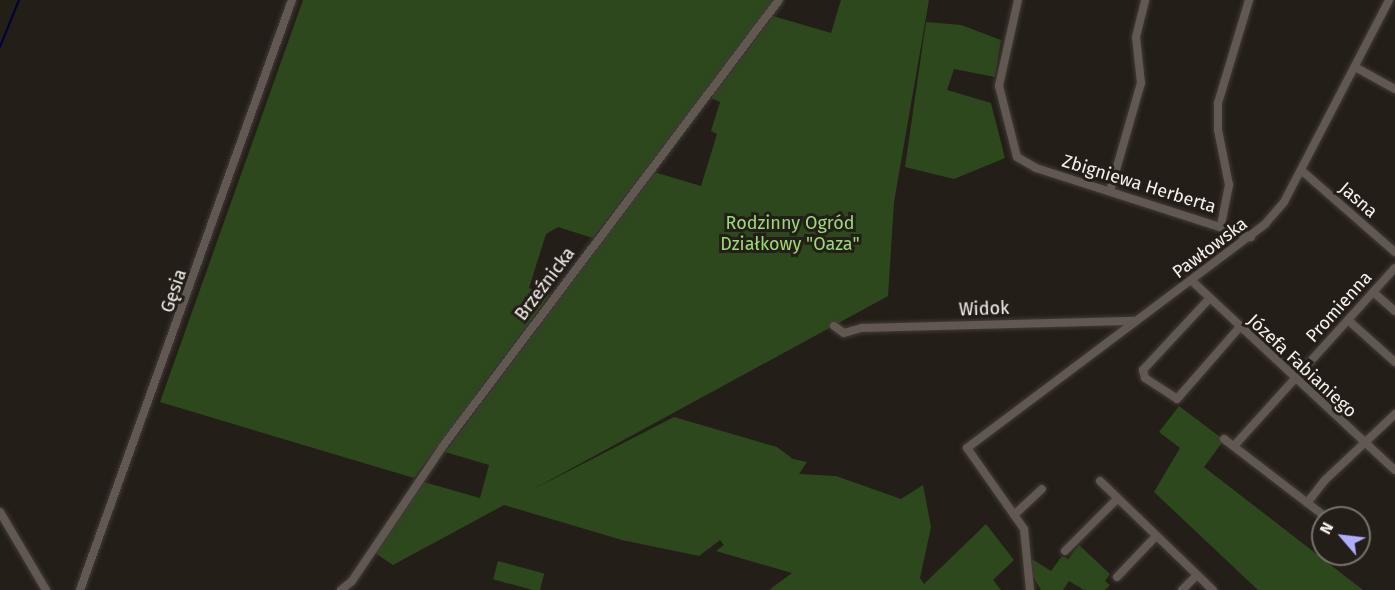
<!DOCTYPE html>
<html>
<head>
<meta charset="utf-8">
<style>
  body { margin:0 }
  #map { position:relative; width:1395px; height:590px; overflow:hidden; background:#241e18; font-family:"Fira Sans",sans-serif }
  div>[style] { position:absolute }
  .green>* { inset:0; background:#2d481d; transform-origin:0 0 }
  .stream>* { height:2px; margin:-1px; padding:0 1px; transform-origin:1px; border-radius:1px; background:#000039 }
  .roads { filter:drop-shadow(0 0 2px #403b37) drop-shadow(0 0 2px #403b37) }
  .minor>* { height:8px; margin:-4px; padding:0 4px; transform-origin:4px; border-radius:4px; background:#605851 }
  span { translate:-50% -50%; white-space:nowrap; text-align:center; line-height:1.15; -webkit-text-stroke:6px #241e18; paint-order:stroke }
  .street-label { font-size:18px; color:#f5f1ec }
  .park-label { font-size:18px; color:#9bda76 }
  .north { position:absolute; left:1311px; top:506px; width:60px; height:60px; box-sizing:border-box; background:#241e18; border:2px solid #78726d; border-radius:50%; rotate:298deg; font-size:16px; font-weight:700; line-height:24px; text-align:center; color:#f5f1ec }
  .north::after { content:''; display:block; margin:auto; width:21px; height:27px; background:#b0aefa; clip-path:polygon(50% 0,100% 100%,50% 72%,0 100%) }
</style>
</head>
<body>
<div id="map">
  <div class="green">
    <div style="clip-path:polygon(303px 0,775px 0,593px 238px,558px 227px,546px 234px,529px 288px,550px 295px,414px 478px,160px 402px)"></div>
    <div style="clip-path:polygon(841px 0,929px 0,894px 202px,888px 296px,530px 491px,674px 417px,777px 447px,793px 459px,807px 462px,799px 474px,836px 476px,901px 499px,923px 485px,931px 527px,920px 578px,924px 584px,986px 524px,1014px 560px,993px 580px,1001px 590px,769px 590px,792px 573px,716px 551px,724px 545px,720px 540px,699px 556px,622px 540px,504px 505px,393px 565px,375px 553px,424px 482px,480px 498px,489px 465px,445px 452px,654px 172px,701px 186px,717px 134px,711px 131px,720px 102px,711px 98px,773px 16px,831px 33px)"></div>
    <div style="clip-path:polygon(926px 22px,961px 25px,1001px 40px,995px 77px,954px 69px,947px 90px,991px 103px,1005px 158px,954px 179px,905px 167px)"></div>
    <div style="clip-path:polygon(1179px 406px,1224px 440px,1204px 467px,1363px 590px,1258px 590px,1154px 492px,1180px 448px,1159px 432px)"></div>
    <div style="clip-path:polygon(1079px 545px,1110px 574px,1105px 581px,1110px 585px,1105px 590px,1084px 590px,1069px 581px,1063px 590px,1041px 590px,1032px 575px,1032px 559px,1051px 571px,1062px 556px,1068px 559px)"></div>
    <div style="left:498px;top:561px;width:48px;height:19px;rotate:15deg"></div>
  </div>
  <div class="stream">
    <div style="left:0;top:47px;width:51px;rotate:-68deg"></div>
  </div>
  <div class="roads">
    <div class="minor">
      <div style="left:1018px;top:0;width:88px;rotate:102.5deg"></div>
      <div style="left:999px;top:86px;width:73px;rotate:75.8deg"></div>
      <div style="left:1017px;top:157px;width:22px;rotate:30deg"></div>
      <div style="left:1036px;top:168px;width:226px;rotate:17.8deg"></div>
      <div style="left:1355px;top:67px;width:46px;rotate:28.8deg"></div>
      <div style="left:1301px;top:170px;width:125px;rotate:41.1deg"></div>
      <div style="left:1110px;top:191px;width:112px;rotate:-74deg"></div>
      <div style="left:1141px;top:83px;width:46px;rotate:-96.2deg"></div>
      <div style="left:1136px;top:37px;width:38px;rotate:-76deg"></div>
      <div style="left:1221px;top:225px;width:41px;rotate:-78.7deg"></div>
      <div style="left:1229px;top:185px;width:56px;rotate:-101.3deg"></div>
      <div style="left:1218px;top:130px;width:27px;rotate:-90deg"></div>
      <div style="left:1218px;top:103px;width:108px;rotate:-73.2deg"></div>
      <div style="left:1192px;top:281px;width:277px;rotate:43deg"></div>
      <div style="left:1373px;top:292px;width:29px;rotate:41deg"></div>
      <div style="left:1209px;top:299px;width:97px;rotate:132.9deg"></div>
      <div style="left:1143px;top:370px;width:8px;rotate:76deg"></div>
      <div style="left:1145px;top:378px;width:38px;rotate:33deg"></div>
      <div style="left:1177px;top:399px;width:94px;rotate:-48.9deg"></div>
      <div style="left:1348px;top:320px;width:63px;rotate:41.8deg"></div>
      <div style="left:834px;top:326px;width:12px;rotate:35deg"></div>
      <div style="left:844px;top:333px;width:19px;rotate:-16deg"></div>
      <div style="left:862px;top:328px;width:274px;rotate:-1.5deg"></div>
      <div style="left:1224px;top:439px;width:130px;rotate:37.5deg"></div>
      <div style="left:1234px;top:446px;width:240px;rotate:-47.9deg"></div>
      <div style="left:1100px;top:481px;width:157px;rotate:44deg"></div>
      <div style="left:1307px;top:503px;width:28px;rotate:-52deg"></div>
      <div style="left:1324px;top:481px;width:98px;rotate:-43.3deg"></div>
      <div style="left:0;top:512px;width:91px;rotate:59.5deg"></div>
      <div style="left:1014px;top:515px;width:38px;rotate:-43deg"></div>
      <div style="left:1065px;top:551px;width:74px;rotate:-45deg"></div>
      <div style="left:1117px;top:577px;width:57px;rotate:-46.4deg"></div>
      <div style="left:80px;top:590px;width:627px;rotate:-70.24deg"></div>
      <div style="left:341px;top:590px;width:14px;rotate:-39deg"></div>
      <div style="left:352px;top:581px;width:163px;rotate:-56deg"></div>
      <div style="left:443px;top:446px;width:558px;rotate:-53.01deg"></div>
      <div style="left:1030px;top:590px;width:61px;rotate:-95.6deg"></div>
      <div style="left:1024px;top:529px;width:99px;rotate:-125.1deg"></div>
      <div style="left:967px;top:448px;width:373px;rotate:-36.9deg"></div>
      <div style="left:1265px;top:224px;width:29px;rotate:-49deg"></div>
      <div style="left:1284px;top:202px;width:228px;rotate:-62.5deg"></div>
      <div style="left:1182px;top:590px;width:21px;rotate:-45deg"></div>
    </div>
  </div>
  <div class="street-label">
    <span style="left:1139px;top:184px;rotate:17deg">Zbigniewa Herberta</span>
    <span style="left:1358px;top:200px;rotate:41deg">Jasna</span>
    <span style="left:1210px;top:248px;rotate:-37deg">Pawłowska</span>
    <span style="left:545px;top:284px;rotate:-53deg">Brzeźnicka</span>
    <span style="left:174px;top:291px;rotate:-71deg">Gęsia</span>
    <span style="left:1339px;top:307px;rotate:-48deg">Promienna</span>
    <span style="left:984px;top:309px;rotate:-2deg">Widok</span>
    <span style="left:1302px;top:366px;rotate:43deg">Józefa Fabianiego</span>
  </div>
  <div class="park-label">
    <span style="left:790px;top:234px">Rodzinny Ogród<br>Działkowy "Oaza"</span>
  </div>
  <div class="north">N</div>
</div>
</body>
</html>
